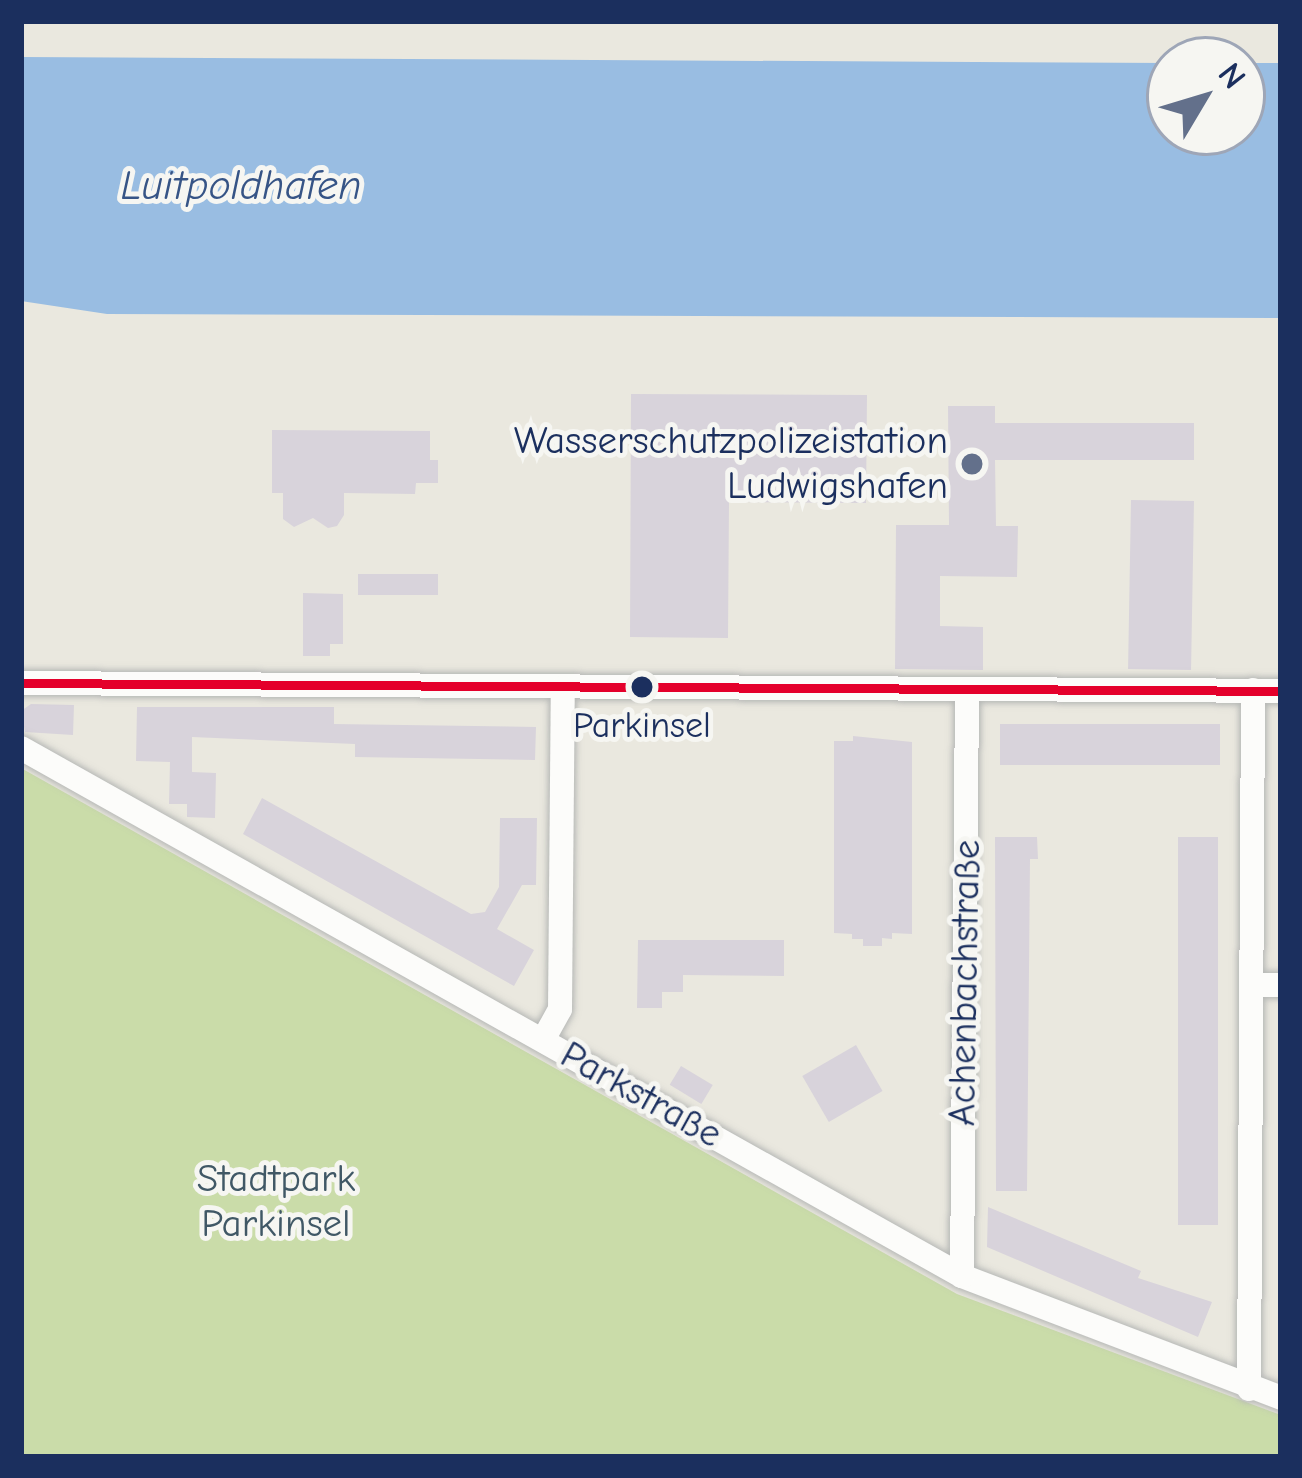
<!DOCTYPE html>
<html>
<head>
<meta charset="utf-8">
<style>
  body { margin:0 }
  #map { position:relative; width:1302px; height:1478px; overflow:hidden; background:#eae8df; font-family:"Comic Neue",sans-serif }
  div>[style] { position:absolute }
  .green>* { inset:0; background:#cadca9 }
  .water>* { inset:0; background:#99bde2 }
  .building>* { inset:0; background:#d8d3db; transform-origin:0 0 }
  .roads { filter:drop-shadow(0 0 3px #b6b8b6) drop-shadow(0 0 3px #b6b8b6) }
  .minor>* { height:24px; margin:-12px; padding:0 12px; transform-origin:12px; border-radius:12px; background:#fcfcfa }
  .bus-1>* { height:9px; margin:-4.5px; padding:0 4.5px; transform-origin:4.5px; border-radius:4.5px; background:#e4002b }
  .dots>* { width:33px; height:33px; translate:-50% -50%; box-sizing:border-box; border:6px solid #f6f6f2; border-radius:50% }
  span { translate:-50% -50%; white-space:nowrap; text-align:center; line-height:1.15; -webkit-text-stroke:10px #f6f6f2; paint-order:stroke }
  .bus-label { font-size:36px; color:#1b2f5e }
  .poi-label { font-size:39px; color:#1b2f5e }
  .right { translate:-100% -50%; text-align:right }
  .street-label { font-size:39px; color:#1b2f5e }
  .park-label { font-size:39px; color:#405866 }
  .water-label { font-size:42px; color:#365486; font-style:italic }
  .frame { position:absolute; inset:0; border:24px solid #1b2f5e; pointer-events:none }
  .north { position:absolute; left:1146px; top:36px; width:120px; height:120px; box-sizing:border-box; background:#f6f6f2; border:3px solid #9ea6b7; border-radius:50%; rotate:52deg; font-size:33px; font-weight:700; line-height:48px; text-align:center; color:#1b2f5e }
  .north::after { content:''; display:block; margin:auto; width:42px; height:54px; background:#63708b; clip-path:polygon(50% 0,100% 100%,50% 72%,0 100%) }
</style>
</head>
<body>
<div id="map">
  <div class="green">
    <div style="clip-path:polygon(21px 768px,957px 1294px,1281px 1415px,1281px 1457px,21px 1457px)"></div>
  </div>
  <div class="water">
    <div style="clip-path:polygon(21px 57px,1170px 63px,1170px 132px,1242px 132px,1242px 63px,1281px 63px,1281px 318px,107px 314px,21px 301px)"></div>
  </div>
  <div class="building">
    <div style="clip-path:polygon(631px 394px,867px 395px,866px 503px,729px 502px,728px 638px,630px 637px)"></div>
    <div style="clip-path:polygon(948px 406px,995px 406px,995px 423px,1194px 423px,1194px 460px,995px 460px,996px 526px,1018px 526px,1017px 577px,940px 576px,940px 626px,983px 627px,983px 670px,895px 669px,896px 525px,949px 525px)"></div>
    <div style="clip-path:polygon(272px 430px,430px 431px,430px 460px,438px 460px,438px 483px,416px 483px,415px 494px,344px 493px,344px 515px,337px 526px,328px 528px,313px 518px,294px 527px,283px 519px,283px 493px,272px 493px)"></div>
    <div style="left:1131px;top:500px;width:63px;height:169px;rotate:1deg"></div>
    <div style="left:358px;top:574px;width:80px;height:21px"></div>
    <div style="clip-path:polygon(303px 593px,343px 594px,343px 644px,330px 644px,330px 656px,303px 656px)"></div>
    <div style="clip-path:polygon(31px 704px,74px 705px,73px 735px,25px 732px,21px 711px)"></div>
    <div style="clip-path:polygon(137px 707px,334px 707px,334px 724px,536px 727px,535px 760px,355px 757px,355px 744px,192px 737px,192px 772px,216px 773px,215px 818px,187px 817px,187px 804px,169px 804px,170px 762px,136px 761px)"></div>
    <div style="left:1000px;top:724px;width:220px;height:41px"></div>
    <div style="clip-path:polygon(853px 736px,912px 742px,912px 934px,892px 933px,892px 939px,882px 938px,882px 946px,863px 946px,863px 939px,852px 939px,852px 934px,834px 933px,834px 741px,853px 741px)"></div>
    <div style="clip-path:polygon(262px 798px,471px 914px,485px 912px,499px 887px,500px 818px,537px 818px,536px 885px,522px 885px,497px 929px,534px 950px,514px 986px,243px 834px)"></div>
    <div style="clip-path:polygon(995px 837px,1037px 837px,1038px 859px,1030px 859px,1027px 1191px,996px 1191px)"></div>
    <div style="left:1178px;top:837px;width:40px;height:388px"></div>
    <div style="clip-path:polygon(638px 940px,784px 940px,784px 976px,683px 975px,683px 992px,662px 992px,662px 1008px,637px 1008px)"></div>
    <div style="left:856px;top:1045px;width:53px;height:62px;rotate:60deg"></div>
    <div style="left:681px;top:1066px;width:37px;height:22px;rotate:31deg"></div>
    <div style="clip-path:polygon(988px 1207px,1141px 1271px,1138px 1278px,1212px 1302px,1198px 1337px,987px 1247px)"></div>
  </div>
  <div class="roads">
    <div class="minor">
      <div style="left:21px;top:683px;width:1260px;rotate:0.36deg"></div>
      <div style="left:21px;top:748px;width:1079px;rotate:29.3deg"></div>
      <div style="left:962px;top:1276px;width:342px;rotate:20.9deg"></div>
      <div style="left:1251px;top:985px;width:30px"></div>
      <div style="left:543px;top:1040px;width:35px;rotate:-61deg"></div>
      <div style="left:560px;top:1009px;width:321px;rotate:-89.5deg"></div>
      <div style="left:962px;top:1276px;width:586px;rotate:-89.51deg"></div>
      <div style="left:1249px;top:1389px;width:699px;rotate:-89.67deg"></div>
    </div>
  </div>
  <div class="bus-1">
    <div style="left:21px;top:683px;width:1260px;rotate:0.36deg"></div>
  </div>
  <div class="dots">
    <div style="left:972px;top:464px;background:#63708b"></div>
    <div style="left:642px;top:687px;background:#1b2f5e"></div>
  </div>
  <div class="bus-label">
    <span style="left:642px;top:726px">Parkinsel</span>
  </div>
  <div class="poi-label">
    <span class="right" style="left:948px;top:464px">Wasserschutzpolizeistation<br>Ludwigshafen</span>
  </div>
  <div class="street-label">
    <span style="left:965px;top:983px;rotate:-89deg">Achenbachstraße</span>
    <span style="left:641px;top:1095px;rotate:29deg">Parkstraße</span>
  </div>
  <div class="park-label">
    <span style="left:276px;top:1202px">Stadtpark<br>Parkinsel</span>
  </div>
  <div class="water-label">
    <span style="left:241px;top:186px">Luitpoldhafen</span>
  </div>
  <div class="frame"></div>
  <div class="north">N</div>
</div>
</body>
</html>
